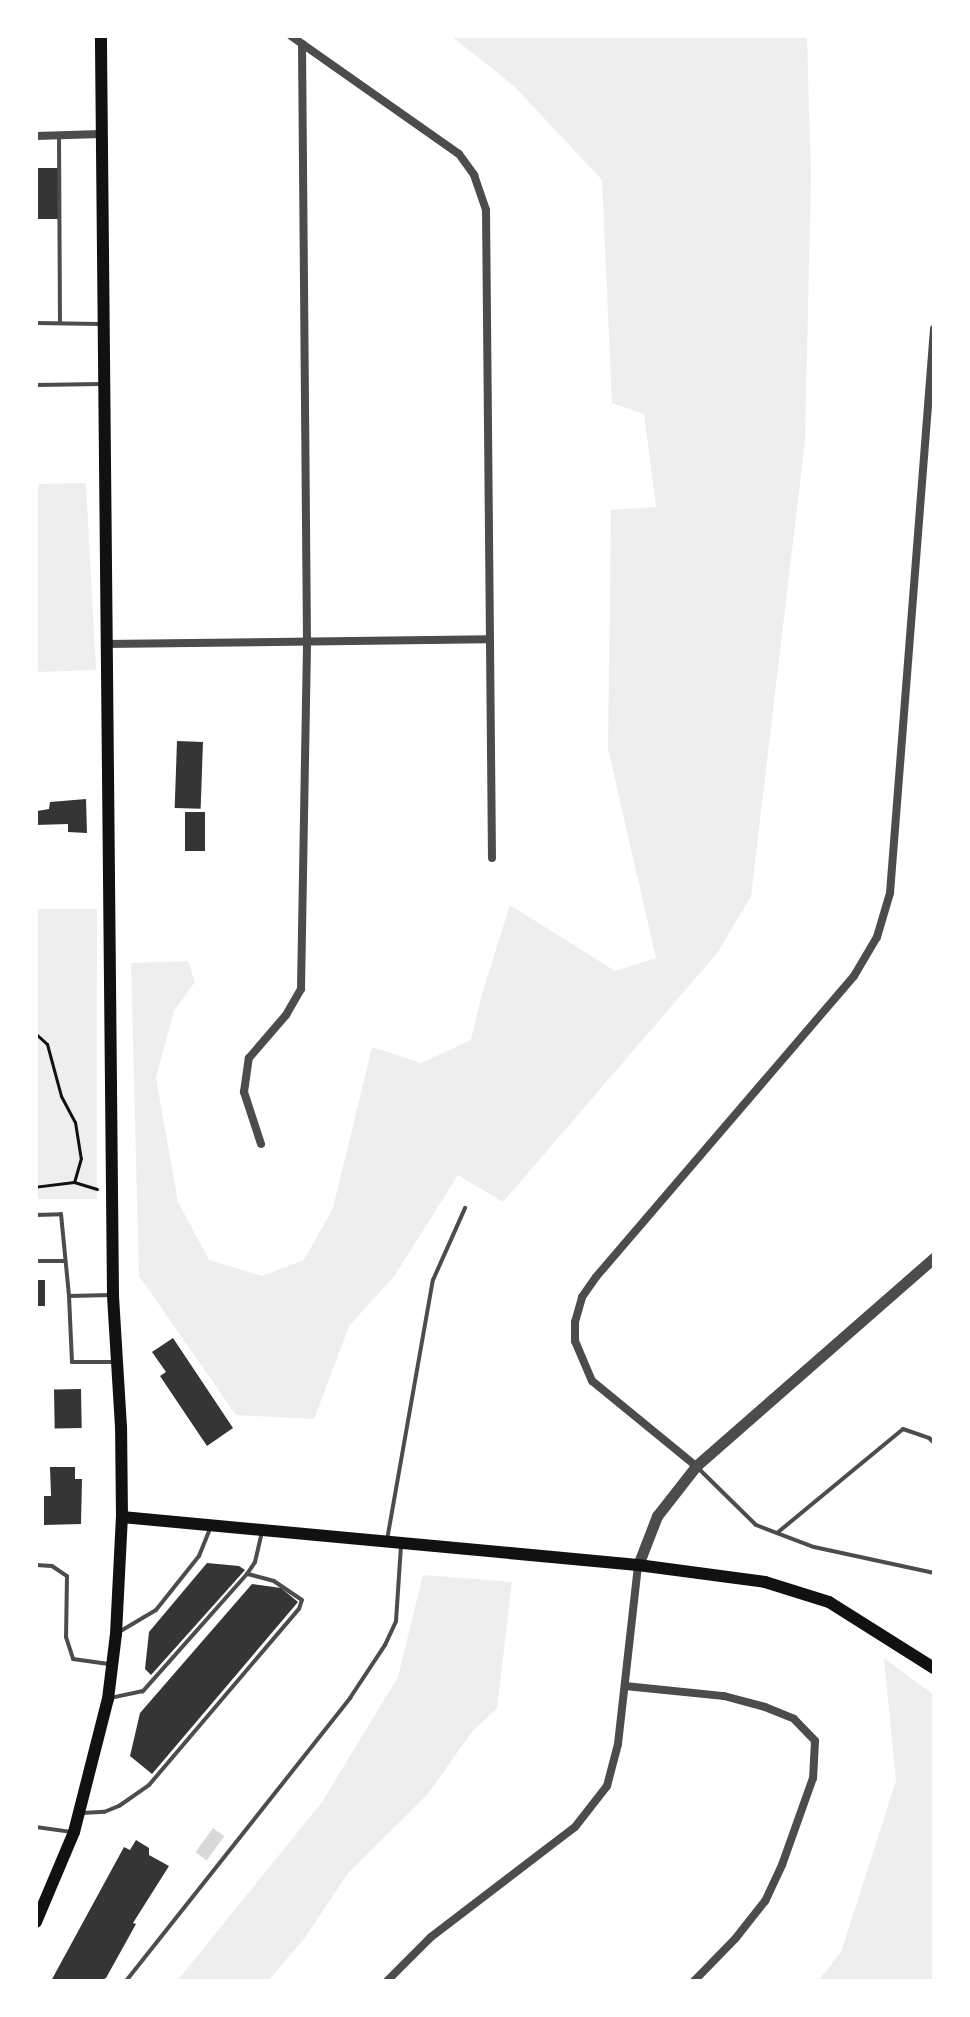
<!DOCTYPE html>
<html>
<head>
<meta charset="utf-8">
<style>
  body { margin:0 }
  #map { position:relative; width:970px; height:2017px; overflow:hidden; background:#fff; font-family:"Space Grotesk",sans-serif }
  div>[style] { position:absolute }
  .green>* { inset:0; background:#eee; transform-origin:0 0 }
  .water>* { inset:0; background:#d9d9d9; transform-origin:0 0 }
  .building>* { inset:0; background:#353535; transform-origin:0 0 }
  .path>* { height:3px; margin:-1.5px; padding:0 1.5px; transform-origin:1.5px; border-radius:1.5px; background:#111 }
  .service>* { height:4px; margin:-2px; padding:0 2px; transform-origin:2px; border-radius:2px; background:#4c4c4c }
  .minor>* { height:8px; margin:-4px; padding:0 4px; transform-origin:4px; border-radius:4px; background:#4c4c4c }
  .tertiary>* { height:11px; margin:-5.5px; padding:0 5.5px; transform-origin:5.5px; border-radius:5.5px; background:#4c4c4c }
  .secondary>* { height:12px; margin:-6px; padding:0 6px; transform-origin:6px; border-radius:6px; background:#111 }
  span { translate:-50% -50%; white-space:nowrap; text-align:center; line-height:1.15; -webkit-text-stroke:7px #fff; paint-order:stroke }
  .frame { position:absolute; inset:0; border:38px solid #fff; pointer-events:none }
</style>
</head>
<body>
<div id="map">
  <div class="green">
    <div style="clip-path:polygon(451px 36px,807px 36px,811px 177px,805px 441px,751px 896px,718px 952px,503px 1202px,458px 1175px,395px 1275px,349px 1326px,314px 1419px,236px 1415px,139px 1276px,131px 963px,188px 961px,195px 982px,174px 1011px,156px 1078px,178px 1202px,209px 1260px,262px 1276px,304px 1260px,333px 1208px,372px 1047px,421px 1063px,471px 1040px,481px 997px,510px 905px,615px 971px,656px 958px,608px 749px,611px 510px,656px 507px,644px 414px,612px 403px,602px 180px,514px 86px)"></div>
    <div style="clip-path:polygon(86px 483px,96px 670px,36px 672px,36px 484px)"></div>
    <div style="left:36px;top:909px;width:61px;height:290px"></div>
    <div style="clip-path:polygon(423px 1575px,512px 1582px,497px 1708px,472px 1732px,427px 1795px,348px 1873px,304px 1939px,268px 1981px,177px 1981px,322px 1802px,398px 1677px)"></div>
    <div style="clip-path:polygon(884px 1658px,934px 1695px,934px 1981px,818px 1981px,841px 1952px,896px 1781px)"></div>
  </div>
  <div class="water">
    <div style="left:213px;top:1828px;width:14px;height:30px;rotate:36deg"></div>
  </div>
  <div class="building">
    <div style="left:36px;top:168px;width:22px;height:51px"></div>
    <div style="left:177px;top:741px;width:26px;height:67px;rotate:2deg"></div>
    <div style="clip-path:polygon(86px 799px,87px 833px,68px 832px,68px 824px,36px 825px,37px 811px,49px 809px,50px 802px)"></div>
    <div style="left:205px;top:812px;width:39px;height:20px;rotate:90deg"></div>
    <div style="left:36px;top:1280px;width:9px;height:26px"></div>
    <div style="clip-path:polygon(173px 1338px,233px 1428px,207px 1446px,160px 1376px,166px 1372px,152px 1352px)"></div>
    <div style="left:81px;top:1389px;width:39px;height:27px;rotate:89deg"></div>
    <div style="clip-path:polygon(50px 1467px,75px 1467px,75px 1479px,82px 1479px,81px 1524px,44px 1525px,44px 1496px,51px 1496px)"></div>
    <div style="clip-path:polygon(207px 1563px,239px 1566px,245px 1570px,151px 1675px,145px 1669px,149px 1632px)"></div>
    <div style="clip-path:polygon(252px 1584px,281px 1588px,298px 1602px,152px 1774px,130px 1756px,140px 1713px)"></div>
    <div style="clip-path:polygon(136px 1840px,149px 1848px,149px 1855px,169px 1866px,133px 1923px,136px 1924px,106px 1978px,100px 1981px,51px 1981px,124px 1847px,130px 1850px)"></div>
  </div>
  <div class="path">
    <div style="left:36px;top:1034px;width:15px;rotate:42deg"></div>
    <div style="left:47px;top:1044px;width:54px;rotate:74.9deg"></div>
    <div style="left:61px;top:1096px;width:30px;rotate:62deg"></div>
    <div style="left:75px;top:1122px;width:36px;rotate:81deg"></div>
    <div style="left:81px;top:1158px;width:25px;rotate:106deg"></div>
    <div style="left:74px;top:1182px;width:38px;rotate:173deg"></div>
    <div style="left:74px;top:1182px;width:24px;rotate:17deg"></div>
  </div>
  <div class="service">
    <div style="left:59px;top:136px;width:187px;rotate:89.7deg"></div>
    <div style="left:36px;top:323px;width:64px;rotate:0.9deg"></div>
    <div style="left:36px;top:385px;width:65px;rotate:-0.9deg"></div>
    <div style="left:36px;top:1215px;width:25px;rotate:-2deg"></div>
    <div style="left:61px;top:1214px;width:82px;rotate:84.4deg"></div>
    <div style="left:36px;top:1261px;width:28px"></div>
    <div style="left:111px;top:1295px;width:42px;rotate:178.6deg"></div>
    <div style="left:69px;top:1296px;width:66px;rotate:87.4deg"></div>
    <div style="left:72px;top:1362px;width:43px"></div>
    <div style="left:698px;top:1468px;width:81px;rotate:44.5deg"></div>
    <div style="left:756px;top:1525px;width:62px;rotate:20.8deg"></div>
    <div style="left:814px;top:1547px;width:123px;rotate:12.2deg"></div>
    <div style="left:777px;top:1533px;width:163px;rotate:-39.5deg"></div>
    <div style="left:903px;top:1429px;width:28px;rotate:19deg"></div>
    <div style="left:929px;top:1438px;width:7px;rotate:45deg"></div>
    <div style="left:387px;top:1540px;width:264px;rotate:-80deg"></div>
    <div style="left:433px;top:1280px;width:79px;rotate:-66deg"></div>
    <div style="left:36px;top:1565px;width:16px;rotate:4deg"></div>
    <div style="left:52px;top:1566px;width:18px;rotate:34deg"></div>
    <div style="left:67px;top:1576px;width:61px;rotate:90.9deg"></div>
    <div style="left:66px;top:1637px;width:23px;rotate:72deg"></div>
    <div style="left:73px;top:1659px;width:36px;rotate:8deg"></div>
    <div style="left:247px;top:1574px;width:14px;rotate:-56deg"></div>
    <div style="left:255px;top:1562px;width:31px;rotate:-77deg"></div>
    <div style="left:119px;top:1632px;width:43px;rotate:-30.7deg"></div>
    <div style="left:156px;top:1610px;width:69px;rotate:-51.5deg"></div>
    <div style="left:199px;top:1556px;width:31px;rotate:-68deg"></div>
    <div style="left:82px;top:1813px;width:22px;rotate:-3deg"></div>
    <div style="left:104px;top:1812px;width:16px;rotate:-22deg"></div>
    <div style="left:119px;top:1806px;width:37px;rotate:-35deg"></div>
    <div style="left:149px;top:1785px;width:231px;rotate:-49.6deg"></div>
    <div style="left:299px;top:1609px;width:9px;rotate:-72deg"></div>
    <div style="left:302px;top:1600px;width:34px;rotate:-146deg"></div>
    <div style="left:274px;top:1581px;width:28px;rotate:-165deg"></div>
    <div style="left:247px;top:1574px;width:157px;rotate:131.6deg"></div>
    <div style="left:143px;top:1691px;width:33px;rotate:168deg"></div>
    <div style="left:36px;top:1827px;width:35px;rotate:8deg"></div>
    <div style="left:126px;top:1981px;width:361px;rotate:-51.6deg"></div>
    <div style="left:350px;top:1698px;width:64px;rotate:-56.6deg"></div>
    <div style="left:385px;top:1645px;width:26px;rotate:-65deg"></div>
    <div style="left:396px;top:1621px;width:75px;rotate:-86.2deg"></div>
  </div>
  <div class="minor">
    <div style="left:291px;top:36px;width:205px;rotate:35.1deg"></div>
    <div style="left:459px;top:154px;width:26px;rotate:54deg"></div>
    <div style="left:474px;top:175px;width:37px;rotate:71deg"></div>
    <div style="left:486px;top:210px;width:648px;rotate:89.47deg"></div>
    <div style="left:36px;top:136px;width:65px;rotate:-1.8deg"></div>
    <div style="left:105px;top:644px;width:383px;rotate:-0.7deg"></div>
    <div style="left:261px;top:1144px;width:55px;rotate:-108.1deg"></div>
    <div style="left:244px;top:1092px;width:34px;rotate:-82deg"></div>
    <div style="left:249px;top:1058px;width:57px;rotate:-49.3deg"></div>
    <div style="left:286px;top:1015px;width:30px;rotate:-60deg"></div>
    <div style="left:301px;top:989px;width:347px;rotate:-89deg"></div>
    <div style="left:307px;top:642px;width:598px;rotate:-90.48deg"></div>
    <div style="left:696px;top:1466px;width:134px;rotate:-140.7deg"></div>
    <div style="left:592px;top:1381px;width:43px;rotate:-113deg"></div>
    <div style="left:575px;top:1341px;width:19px;rotate:-90deg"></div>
    <div style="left:575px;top:1322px;width:26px;rotate:-74deg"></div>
    <div style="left:582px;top:1297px;width:24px;rotate:-55deg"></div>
    <div style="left:596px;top:1277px;width:396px;rotate:-49.4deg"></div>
    <div style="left:854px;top:976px;width:45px;rotate:-59.5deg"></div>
    <div style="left:877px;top:937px;width:46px;rotate:-73.5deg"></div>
    <div style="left:890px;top:893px;width:566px;rotate:-85.54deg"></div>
    <div style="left:625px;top:1686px;width:100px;rotate:5.8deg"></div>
    <div style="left:724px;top:1696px;width:42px;rotate:15deg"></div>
    <div style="left:765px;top:1707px;width:31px;rotate:22deg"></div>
    <div style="left:794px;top:1719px;width:30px;rotate:46deg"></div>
    <div style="left:815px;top:1741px;width:37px;rotate:93deg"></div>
    <div style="left:813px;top:1778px;width:92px;rotate:109.6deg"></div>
    <div style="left:782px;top:1865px;width:40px;rotate:115deg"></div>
    <div style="left:765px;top:1901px;width:48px;rotate:128.3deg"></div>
    <div style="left:735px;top:1939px;width:59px;rotate:134.3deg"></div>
    <div style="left:387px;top:1981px;width:62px;rotate:-45deg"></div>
    <div style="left:431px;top:1937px;width:181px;rotate:-37.4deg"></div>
    <div style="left:575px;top:1827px;width:52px;rotate:-52deg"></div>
    <div style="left:607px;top:1786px;width:43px;rotate:-75.3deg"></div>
    <div style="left:618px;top:1744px;width:180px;rotate:-83.6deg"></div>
  </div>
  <div class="tertiary">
    <div style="left:638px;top:1565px;width:53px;rotate:-68.8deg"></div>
    <div style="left:657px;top:1516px;width:63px;rotate:-52deg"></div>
    <div style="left:696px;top:1466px;width:316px;rotate:-41.2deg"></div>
  </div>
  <div class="secondary">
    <div style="left:122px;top:1517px;width:518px;rotate:5.31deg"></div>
    <div style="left:638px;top:1565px;width:128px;rotate:7.6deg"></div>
    <div style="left:765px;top:1582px;width:67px;rotate:17.4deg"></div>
    <div style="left:829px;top:1602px;width:124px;rotate:32.2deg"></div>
    <div style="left:36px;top:1922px;width:98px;rotate:-67.1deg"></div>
    <div style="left:74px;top:1832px;width:137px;rotate:-75.7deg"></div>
    <div style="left:108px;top:1699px;width:65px;rotate:-83deg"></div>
    <div style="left:116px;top:1634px;width:117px;rotate:-87.1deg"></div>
    <div style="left:122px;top:1517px;width:90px;rotate:-90.6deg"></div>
    <div style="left:121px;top:1427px;width:132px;rotate:-93.5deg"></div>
    <div style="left:113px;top:1295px;width:1259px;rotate:-90.55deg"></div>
  </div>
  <div class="frame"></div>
</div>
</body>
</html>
